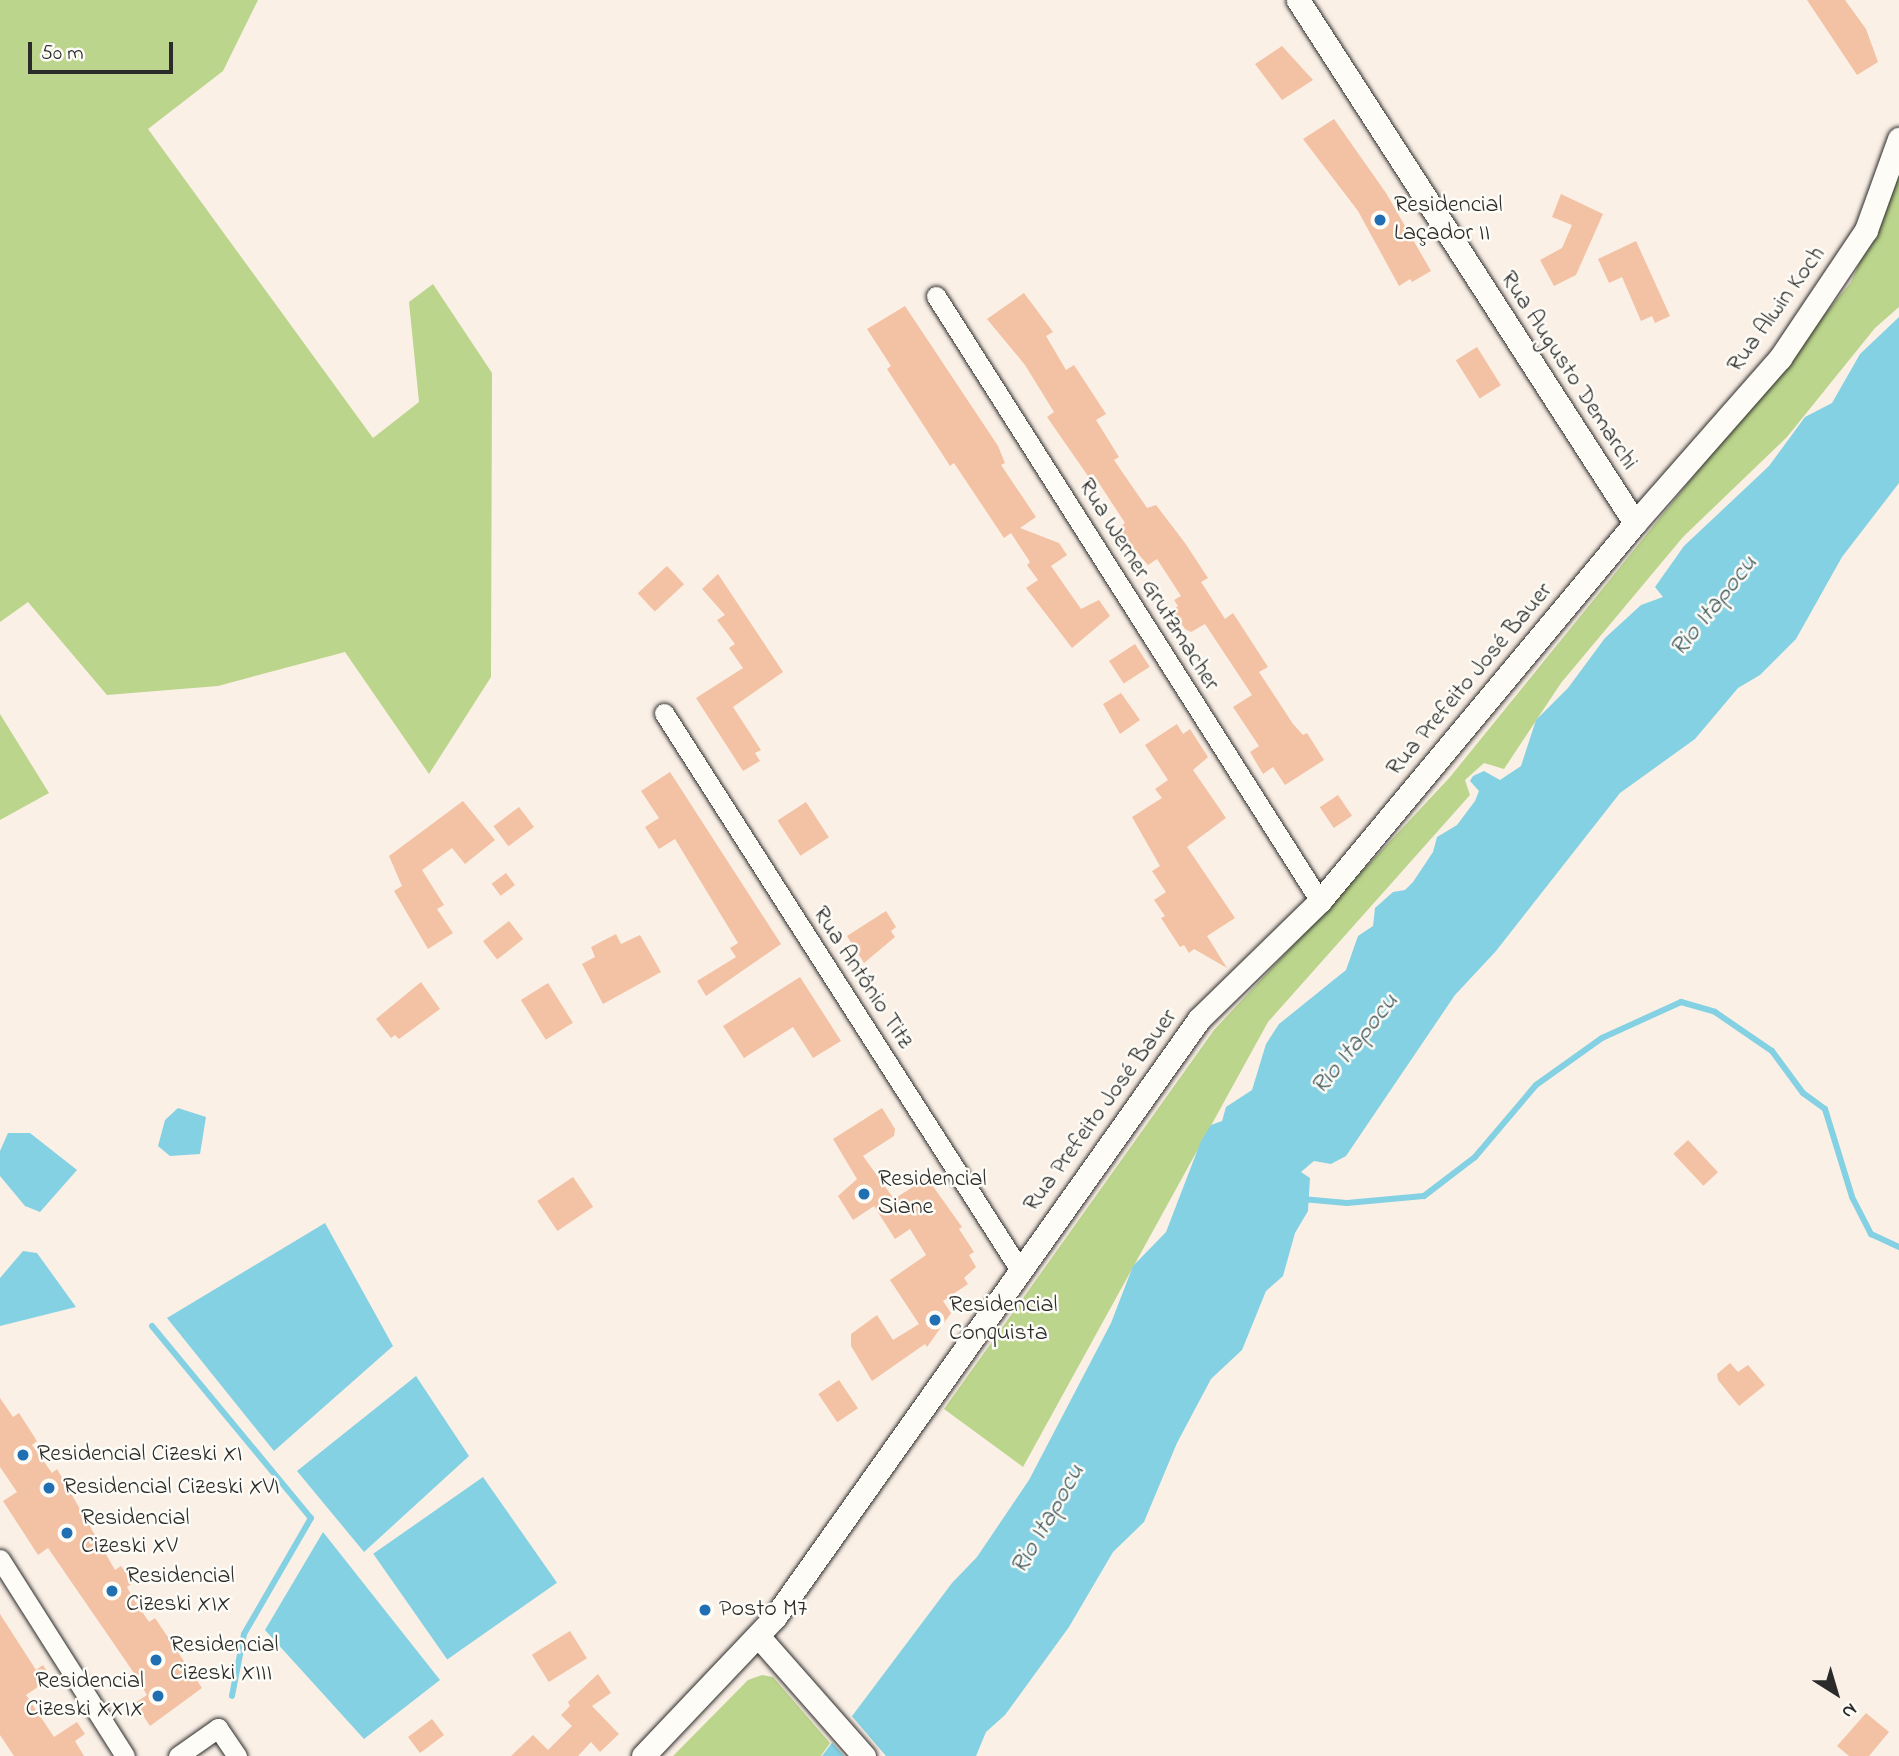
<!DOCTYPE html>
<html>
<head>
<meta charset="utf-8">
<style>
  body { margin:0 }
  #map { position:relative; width:1899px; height:1756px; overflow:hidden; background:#fbf0e6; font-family:"Indie Flower",sans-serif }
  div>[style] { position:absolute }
  .green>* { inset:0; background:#bcd58c }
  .water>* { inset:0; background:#84d1e3; transform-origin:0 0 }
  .pier>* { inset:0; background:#fbf0e6 }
  .stream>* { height:6px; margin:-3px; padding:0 3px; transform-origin:3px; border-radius:3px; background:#84d1e3 }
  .building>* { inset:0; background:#f3c1a3; transform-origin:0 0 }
  .roads { filter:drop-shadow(0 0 2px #2b2b2b) drop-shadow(0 0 2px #2b2b2b) }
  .minor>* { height:19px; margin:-9.5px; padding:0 9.5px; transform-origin:9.5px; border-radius:9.5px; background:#fdfcf7 }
  .tertiary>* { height:23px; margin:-11.5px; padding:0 11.5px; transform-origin:11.5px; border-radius:11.5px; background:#fdfcf7 }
  .dots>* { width:19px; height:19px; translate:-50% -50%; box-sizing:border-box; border:4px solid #fdfcf7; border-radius:50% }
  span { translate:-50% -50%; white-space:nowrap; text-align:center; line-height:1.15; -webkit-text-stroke:5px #fdfcf7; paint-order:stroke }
  .poi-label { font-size:24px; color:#2b2b2b }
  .left { translate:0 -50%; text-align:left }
  .right { translate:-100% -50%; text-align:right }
  .street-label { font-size:24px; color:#2b2b2b }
  .water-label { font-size:26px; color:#465d62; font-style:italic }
  .north { position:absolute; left:1801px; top:1658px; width:70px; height:70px; -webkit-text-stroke:5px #fdfcf7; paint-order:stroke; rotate:143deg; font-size:19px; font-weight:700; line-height:28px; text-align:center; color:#2b2b2b }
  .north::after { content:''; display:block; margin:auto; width:24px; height:32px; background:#2b2b2b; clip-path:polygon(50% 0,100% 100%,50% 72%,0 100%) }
  .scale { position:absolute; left:28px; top:42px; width:145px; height:32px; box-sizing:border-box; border:4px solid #2b2b2b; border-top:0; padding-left:9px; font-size:21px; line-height:24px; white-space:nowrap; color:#2b2b2b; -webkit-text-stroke:5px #fdfcf7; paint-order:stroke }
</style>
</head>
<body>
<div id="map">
  <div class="green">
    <div style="clip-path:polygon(0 0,258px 0,223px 71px,148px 129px,373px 438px,419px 402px,409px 302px,433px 284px,492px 373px,491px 677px,429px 774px,345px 652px,218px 686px,107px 695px,28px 602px,0 622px)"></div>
    <div style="clip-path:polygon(1899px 174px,1899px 307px,1875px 328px,1787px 437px,1683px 537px,1561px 683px,1504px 769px,1484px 763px,1465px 780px,1470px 795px,1268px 1022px,1023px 1467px,944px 1409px,1214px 1030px,1450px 777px,1851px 282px)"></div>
    <div style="clip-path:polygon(0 714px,49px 793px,0 820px)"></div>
    <div style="clip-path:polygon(762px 1675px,773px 1677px,830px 1743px,821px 1756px,673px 1756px,748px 1680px)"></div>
  </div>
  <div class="water">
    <div style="clip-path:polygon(1899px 317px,1899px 483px,1842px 557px,1796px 639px,1760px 675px,1738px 688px,1695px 739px,1620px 793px,1496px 951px,1455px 995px,1346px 1156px,1331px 1164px,1314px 1161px,1301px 1172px,1310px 1178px,1308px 1211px,1295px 1233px,1283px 1276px,1266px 1291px,1242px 1350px,1211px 1379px,1177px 1443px,1144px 1522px,1113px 1552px,1069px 1627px,1005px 1715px,986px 1732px,976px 1756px,822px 1756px,952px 1583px,977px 1557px,1029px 1480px,1111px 1323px,1133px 1266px,1166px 1232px,1201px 1141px,1211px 1125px,1222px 1121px,1226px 1107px,1252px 1090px,1266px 1044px,1279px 1024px,1346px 970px,1358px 936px,1373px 926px,1375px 908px,1393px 892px,1405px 890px,1413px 882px,1433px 852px,1437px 837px,1457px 825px,1475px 801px,1479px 791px,1470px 781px,1473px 776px,1484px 771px,1500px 780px,1521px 766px,1536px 720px,1568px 688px,1605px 638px,1641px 605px,1663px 597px,1655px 587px,1684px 546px,1769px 466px,1805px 417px,1832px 403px,1860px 354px)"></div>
    <div style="clip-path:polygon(178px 1108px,206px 1117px,200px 1154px,170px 1156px,158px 1146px,165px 1120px)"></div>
    <div style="clip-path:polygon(8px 1133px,30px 1133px,77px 1170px,40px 1212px,25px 1206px,0 1176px,0 1151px)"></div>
    <div style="clip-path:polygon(325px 1223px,393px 1346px,274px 1451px,167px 1318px)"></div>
    <div style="clip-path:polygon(23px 1251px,37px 1253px,76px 1307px,0 1326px,0 1278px)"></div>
    <div style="clip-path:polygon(416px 1376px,469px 1456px,364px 1552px,297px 1471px)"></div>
    <div style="left:483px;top:1477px;width:129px;height:134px;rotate:55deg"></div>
    <div style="clip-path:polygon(323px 1532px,440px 1680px,364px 1739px,265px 1630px)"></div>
  </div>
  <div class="pier">
    <div style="clip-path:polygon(850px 1714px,886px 1756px,844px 1756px,829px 1739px)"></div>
  </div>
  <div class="stream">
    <div style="left:1302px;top:1199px;width:45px;rotate:5.1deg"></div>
    <div style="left:1347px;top:1203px;width:77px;rotate:-5.2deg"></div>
    <div style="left:1424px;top:1196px;width:64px;rotate:-37.4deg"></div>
    <div style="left:1475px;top:1157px;width:94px;rotate:-49.7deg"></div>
    <div style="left:1536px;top:1085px;width:81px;rotate:-35.5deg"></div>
    <div style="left:1602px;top:1038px;width:87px;rotate:-24.5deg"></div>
    <div style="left:1681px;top:1002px;width:35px;rotate:16deg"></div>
    <div style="left:1715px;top:1012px;width:69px;rotate:34.4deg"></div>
    <div style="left:1772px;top:1051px;width:52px;rotate:53.6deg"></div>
    <div style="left:1803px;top:1093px;width:27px;rotate:36deg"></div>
    <div style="left:1825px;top:1109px;width:92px;rotate:72.9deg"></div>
    <div style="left:1852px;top:1197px;width:42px;rotate:62.8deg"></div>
    <div style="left:1871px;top:1234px;width:31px;rotate:25deg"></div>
    <div style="left:152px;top:1326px;width:249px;rotate:50.4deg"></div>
    <div style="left:311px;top:1518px;width:134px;rotate:120deg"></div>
    <div style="left:244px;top:1634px;width:63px;rotate:101deg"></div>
  </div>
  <div class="building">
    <div style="clip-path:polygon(1807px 0,1845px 0,1866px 29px,1878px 62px,1857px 75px)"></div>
    <div style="clip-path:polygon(1282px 46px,1313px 80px,1282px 100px,1255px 64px)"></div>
    <div style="clip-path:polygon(1334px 119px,1386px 193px,1431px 271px,1412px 282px,1410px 279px,1399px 286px,1358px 211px,1303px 139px)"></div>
    <div style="clip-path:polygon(1561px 194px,1603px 214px,1576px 275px,1554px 286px,1540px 260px,1562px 248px,1572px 225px,1552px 217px)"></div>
    <div style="clip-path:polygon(1636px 241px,1670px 316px,1655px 323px,1652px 316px,1641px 321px,1622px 277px,1609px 283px,1598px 259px)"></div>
    <div style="clip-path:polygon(1024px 293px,1053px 332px,1046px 336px,1066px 370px,1074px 365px,1106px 414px,1096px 420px,1119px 457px,1114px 460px,1147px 508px,1156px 505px,1185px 543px,1208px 578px,1201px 582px,1225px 619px,1233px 613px,1268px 667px,1259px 672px,1293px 724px,1303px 735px,1307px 733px,1324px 760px,1285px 785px,1273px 767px,1263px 774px,1250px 752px,1259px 746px,1233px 707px,1252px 695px,1205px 624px,1191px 632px,1185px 629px,1172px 610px,1178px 606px,1174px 600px,1181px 596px,1157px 559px,1148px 565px,1134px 549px,1119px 527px,1125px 523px,1093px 474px,1088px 476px,1047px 417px,1054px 412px,1025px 365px,987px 319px)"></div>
    <div style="clip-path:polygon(905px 306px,998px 446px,1005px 463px,1001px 465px,1036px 517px,1020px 528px,1059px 543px,1067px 555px,1051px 566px,1081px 609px,1099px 600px,1110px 616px,1072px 648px,1026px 588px,1038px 580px,1027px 565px,1030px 562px,1011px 533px,1004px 538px,954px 463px,950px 466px,887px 369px,891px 366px,867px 329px)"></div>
    <div style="left:1477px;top:347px;width:45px;height:25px;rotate:58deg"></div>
    <div style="left:667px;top:566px;width:25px;height:40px;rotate:47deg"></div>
    <div style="clip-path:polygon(718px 574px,783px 672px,733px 707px,761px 750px,755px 753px,760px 761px,743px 771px,696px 698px,743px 668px,729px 648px,735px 644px,717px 620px,725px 615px,702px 589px)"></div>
    <div style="left:1135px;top:644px;width:27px;height:31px;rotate:57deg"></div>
    <div style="clip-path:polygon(1121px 693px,1140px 720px,1120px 734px,1103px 704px)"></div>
    <div style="clip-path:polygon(1177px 724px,1183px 734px,1190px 729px,1208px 757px,1193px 770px,1226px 818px,1187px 847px,1235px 918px,1207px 936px,1227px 968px,1194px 949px,1189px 953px,1184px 945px,1180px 947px,1161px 918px,1165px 916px,1154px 900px,1166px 892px,1152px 871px,1160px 866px,1132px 817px,1162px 798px,1155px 789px,1168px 780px,1145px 745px)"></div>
    <div style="clip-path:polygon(670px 772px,781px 944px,706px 996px,697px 981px,736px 957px,730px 948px,738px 943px,675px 839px,659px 849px,645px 827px,659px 818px,641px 791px)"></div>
    <div style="left:1338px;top:795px;width:25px;height:22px;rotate:56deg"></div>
    <div style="clip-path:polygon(463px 801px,495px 840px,465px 864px,452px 848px,422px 870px,444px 905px,437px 909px,453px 933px,428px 949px,394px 891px,402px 886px,389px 856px)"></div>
    <div style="left:806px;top:802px;width:42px;height:34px;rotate:57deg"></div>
    <div style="left:519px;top:807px;width:25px;height:32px;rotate:53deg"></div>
    <div style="left:506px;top:873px;width:15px;height:18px;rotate:53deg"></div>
    <div style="clip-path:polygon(886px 911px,896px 927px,891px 931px,895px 937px,864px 963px,847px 936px)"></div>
    <div style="left:509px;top:921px;width:23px;height:33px;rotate:52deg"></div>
    <div style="clip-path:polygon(616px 934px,621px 944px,640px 935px,661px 972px,603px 1004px,582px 964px,595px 957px,591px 947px)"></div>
    <div style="clip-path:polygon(800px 977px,841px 1041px,813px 1058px,793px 1027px,744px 1058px,723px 1026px)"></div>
    <div style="clip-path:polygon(421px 982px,440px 1009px,399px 1039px,395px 1035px,391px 1038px,376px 1019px)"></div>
    <div style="left:548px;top:983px;width:47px;height:32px;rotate:58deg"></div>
    <div style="clip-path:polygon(882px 1108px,895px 1129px,894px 1136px,863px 1156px,894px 1199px,927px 1178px,962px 1227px,959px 1229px,974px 1252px,969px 1255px,976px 1267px,964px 1278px,968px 1284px,943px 1301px,951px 1313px,927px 1347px,925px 1344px,872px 1381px,851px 1346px,851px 1334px,877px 1315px,893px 1340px,919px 1324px,890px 1280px,926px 1255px,910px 1229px,895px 1239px,874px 1206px,853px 1220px,838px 1196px,857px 1179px,833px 1139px)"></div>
    <div style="left:1688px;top:1140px;width:44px;height:20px;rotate:47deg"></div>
    <div style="left:573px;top:1177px;width:36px;height:43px;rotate:56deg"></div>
    <div style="clip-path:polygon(1730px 1363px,1738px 1372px,1748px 1365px,1765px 1385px,1739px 1406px,1718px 1380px,1717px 1374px)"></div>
    <div style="left:839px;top:1380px;width:34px;height:25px;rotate:56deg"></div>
    <div style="clip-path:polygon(0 1398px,13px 1417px,19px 1413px,37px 1441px,32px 1445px,52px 1473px,57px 1469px,115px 1570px,121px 1566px,133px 1583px,127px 1587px,131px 1595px,149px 1622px,155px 1618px,202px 1688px,150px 1726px,135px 1703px,147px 1695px,134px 1673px,48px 1548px,38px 1555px,3px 1501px,17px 1492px,0 1467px)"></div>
    <div style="clip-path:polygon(0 1614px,36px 1670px,43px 1665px,51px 1678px,26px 1695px,54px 1737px,77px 1722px,85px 1734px,75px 1741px,84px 1756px,14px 1756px,0 1735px)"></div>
    <div style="left:570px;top:1631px;width:32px;height:45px;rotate:58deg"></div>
    <div style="clip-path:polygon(598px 1674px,611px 1693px,592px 1706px,619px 1734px,600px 1752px,591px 1742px,578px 1756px,511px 1756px,533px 1735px,548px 1750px,572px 1726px,561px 1715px,570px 1706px,568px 1702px)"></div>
    <div style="clip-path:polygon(1866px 1713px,1889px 1732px,1869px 1756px,1849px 1756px,1837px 1746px)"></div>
    <div style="left:432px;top:1719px;width:20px;height:30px;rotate:53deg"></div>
  </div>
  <div class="roads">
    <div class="minor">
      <div style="left:936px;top:296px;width:717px;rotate:57.6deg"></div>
      <div style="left:664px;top:713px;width:661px;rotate:57.42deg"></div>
      <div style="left:0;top:1559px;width:233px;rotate:57.6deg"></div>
      <div style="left:178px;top:1756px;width:49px;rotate:-35deg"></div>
      <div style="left:218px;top:1728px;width:34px;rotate:56deg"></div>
    </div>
    <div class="tertiary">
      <div style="left:1298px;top:0;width:622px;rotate:57.2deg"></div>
      <div style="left:759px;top:1637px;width:159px;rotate:48.6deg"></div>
      <div style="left:643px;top:1756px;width:192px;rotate:-46.5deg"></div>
      <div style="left:775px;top:1617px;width:733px;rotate:-54.66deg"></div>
      <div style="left:1199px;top:1019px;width:169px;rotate:-44.3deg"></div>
      <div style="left:1320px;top:901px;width:492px;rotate:-50.2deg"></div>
      <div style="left:1635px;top:523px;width:220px;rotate:-48.7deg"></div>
      <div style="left:1780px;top:358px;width:154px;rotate:-56.1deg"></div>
      <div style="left:1866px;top:230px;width:97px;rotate:-70.1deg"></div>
    </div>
  </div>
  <div class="dots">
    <div style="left:1380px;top:220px;background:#1f6fb2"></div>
    <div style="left:864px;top:1194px;background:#1f6fb2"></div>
    <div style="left:935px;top:1320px;background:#1f6fb2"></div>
    <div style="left:23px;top:1455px;background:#1f6fb2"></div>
    <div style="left:49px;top:1488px;background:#1f6fb2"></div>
    <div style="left:67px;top:1533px;background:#1f6fb2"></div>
    <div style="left:112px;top:1591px;background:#1f6fb2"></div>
    <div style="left:705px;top:1610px;background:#1f6fb2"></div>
    <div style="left:156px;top:1660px;background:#1f6fb2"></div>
    <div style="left:158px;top:1696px;background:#1f6fb2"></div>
  </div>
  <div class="poi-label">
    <span class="left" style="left:1394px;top:220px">Residencial<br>Laçador II</span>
    <span class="left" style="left:878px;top:1194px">Residencial<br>Siane</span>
    <span class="left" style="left:949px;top:1320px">Residencial<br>Conquista</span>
    <span class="left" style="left:37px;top:1455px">Residencial Cizeski XI</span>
    <span class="left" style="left:63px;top:1488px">Residencial Cizeski XVI</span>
    <span class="left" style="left:81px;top:1533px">Residencial<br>Cizeski XV</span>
    <span class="left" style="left:126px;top:1591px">Residencial<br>Cizeski XIX</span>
    <span class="left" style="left:719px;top:1610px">Posto M7</span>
    <span class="left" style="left:170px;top:1660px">Residencial<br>Cizeski XIII</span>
    <span class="right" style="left:144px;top:1696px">Residencial<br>Cizeski XXIX</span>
  </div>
  <div class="street-label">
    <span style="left:1777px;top:310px;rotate:-54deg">Rua Alwin Koch</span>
    <span style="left:1568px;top:371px;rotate:57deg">Rua Augusto Demarchi</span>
    <span style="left:1148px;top:585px;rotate:58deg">Rua Werner Grutzmacher</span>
    <span style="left:1470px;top:680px;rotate:-50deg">Rua Prefeito José Bauer</span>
    <span style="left:862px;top:978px;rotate:57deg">Rua Antônio Titz</span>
    <span style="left:1101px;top:1111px;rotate:-54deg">Rua Prefeito José Bauer</span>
  </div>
  <div class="water-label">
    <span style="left:1715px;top:607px;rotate:-51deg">Rio Itapocu</span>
    <span style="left:1356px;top:1045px;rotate:-51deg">Rio Itapocu</span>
    <span style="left:1049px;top:1520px;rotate:-60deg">Rio Itapocu</span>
  </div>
  <div class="north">N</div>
  <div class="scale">50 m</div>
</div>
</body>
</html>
